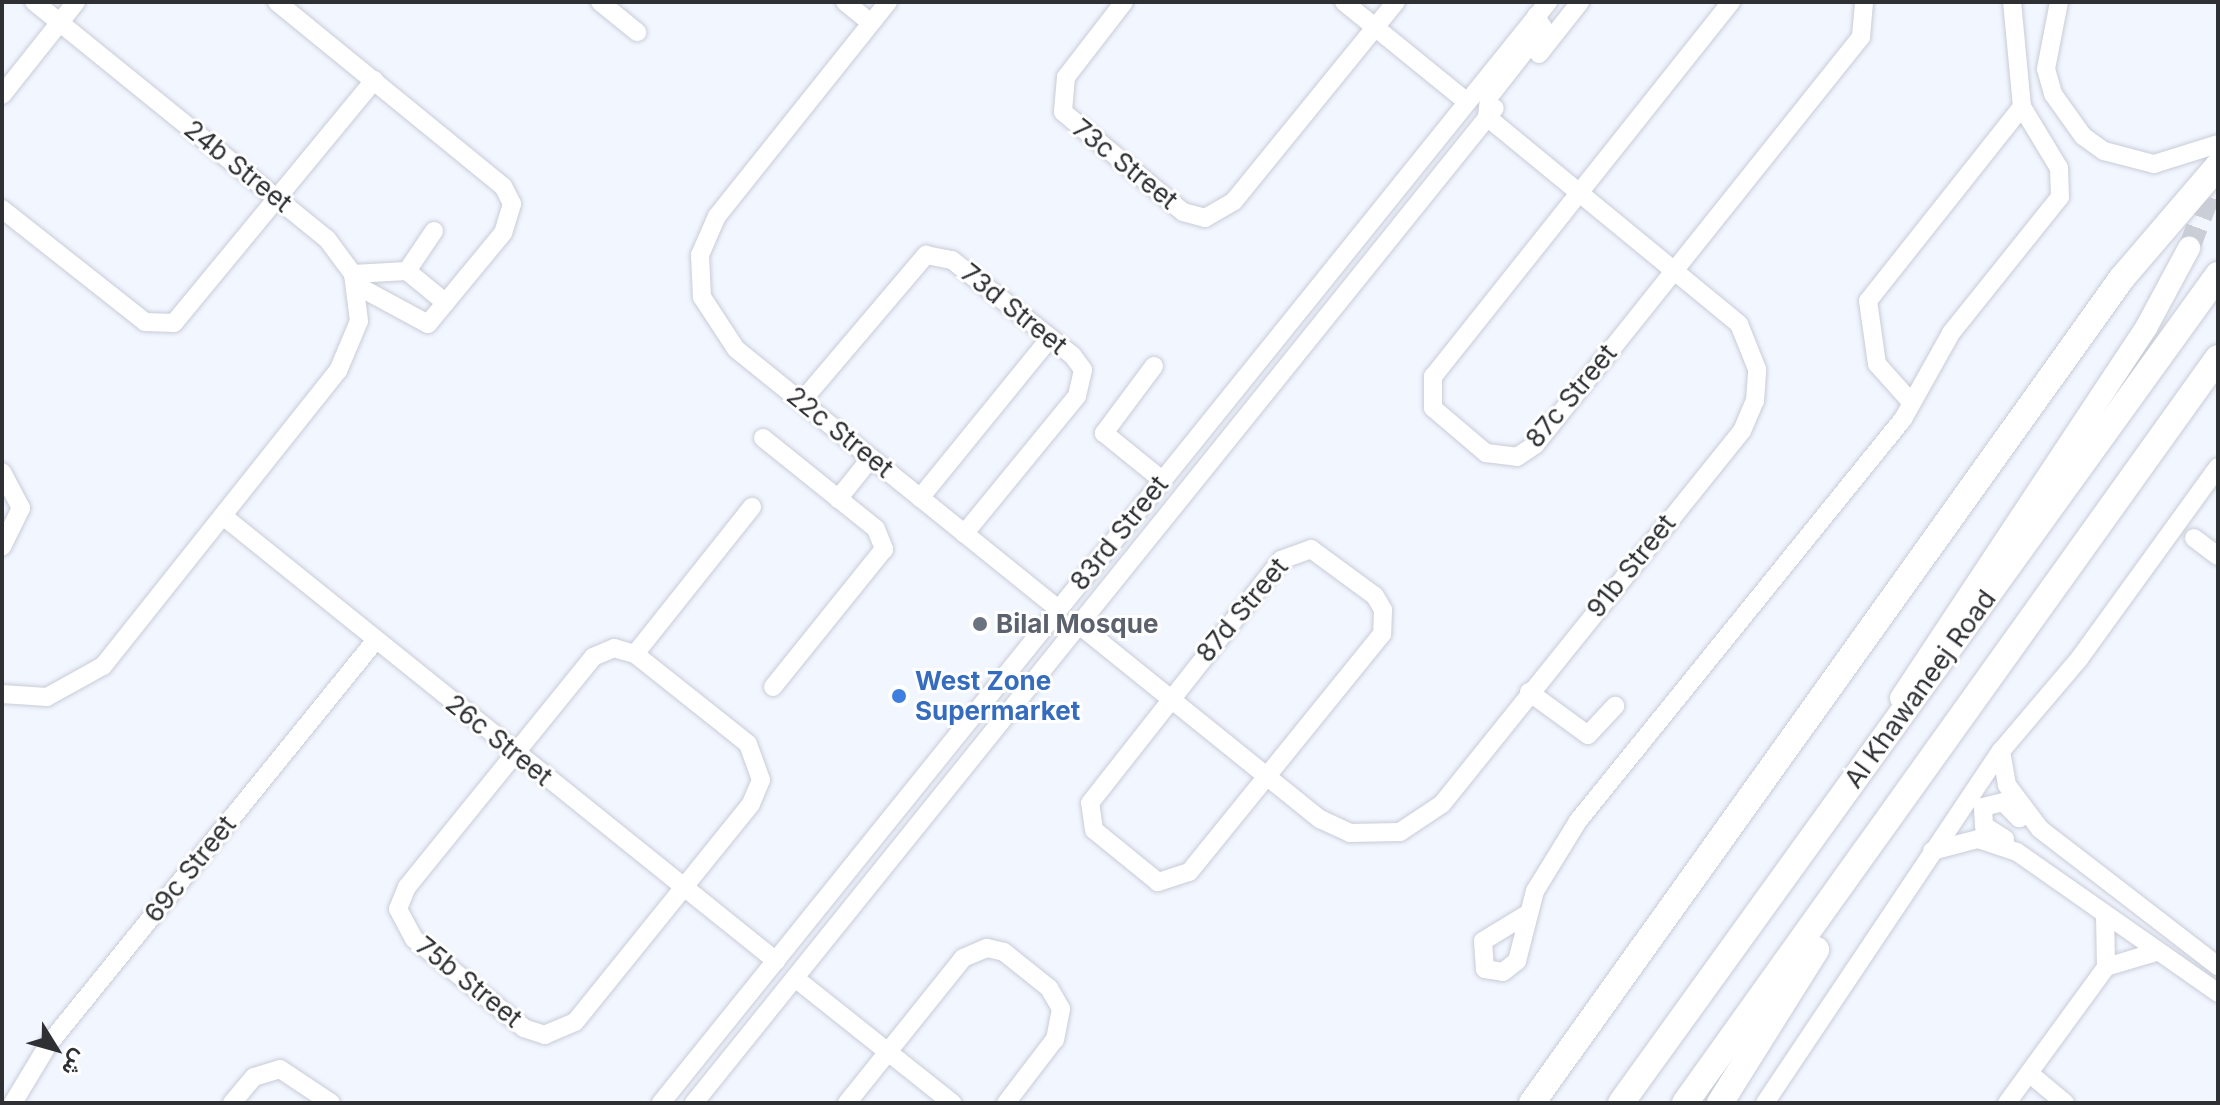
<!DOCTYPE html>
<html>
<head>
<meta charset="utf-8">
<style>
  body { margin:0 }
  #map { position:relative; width:2220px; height:1105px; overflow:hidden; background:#f2f6ff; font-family:Inter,Vazirmatn,sans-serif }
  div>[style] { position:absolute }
  .major-tunnel>* { height:22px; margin-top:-11px; transform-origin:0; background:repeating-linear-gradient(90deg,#cbced6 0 22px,transparent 0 33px) }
  .roads { filter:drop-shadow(0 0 2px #c8ccd7) drop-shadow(0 0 2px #c8ccd7) }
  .minor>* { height:18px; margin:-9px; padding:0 9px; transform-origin:9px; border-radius:9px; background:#fff }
  .major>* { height:22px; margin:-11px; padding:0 11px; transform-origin:11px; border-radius:11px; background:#fff }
  .highway>* { height:26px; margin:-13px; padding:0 13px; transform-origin:13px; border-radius:13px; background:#fff }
  .dots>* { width:22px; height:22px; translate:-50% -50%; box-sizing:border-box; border:4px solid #fff; border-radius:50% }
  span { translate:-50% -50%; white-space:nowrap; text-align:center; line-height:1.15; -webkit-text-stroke:6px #fff; paint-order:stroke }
  .street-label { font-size:26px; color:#2e3034 }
  .worship-label { font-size:26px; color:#5b616d; font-weight:700 }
  .left { translate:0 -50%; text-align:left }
  .shop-label { font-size:26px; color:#366cbe; font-weight:700 }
  .frame { position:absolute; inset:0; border:4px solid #2e3034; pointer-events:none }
  .north { position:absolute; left:16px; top:1009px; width:80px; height:80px; -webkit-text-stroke:6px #fff; paint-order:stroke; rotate:127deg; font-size:22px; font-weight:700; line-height:32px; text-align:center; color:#2e3034 }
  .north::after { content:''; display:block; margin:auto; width:28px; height:36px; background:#2e3034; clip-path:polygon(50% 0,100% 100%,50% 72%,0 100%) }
</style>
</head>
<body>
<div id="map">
  <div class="major-tunnel">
    <div style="left:2189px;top:248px;width:80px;rotate:-68.9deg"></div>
  </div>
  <div class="roads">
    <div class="minor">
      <div style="left:277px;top:2px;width:291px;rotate:39.2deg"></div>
      <div style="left:503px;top:186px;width:20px;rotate:63deg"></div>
      <div style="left:512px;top:204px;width:30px;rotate:107deg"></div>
      <div style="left:503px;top:233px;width:118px;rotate:129.5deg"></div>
      <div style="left:428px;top:324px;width:82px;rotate:-151.6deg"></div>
      <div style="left:600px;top:2px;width:48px;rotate:39deg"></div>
      <div style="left:845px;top:2px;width:33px;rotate:39deg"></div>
      <div style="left:888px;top:2px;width:274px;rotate:128.6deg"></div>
      <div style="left:717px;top:216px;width:43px;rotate:113.6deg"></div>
      <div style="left:700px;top:255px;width:42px;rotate:87.3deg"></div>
      <div style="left:702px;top:297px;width:62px;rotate:56.8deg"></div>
      <div style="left:736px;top:349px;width:414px;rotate:38.9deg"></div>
      <div style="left:1124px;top:2px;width:95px;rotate:127.7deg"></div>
      <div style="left:1066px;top:77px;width:35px;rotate:95deg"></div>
      <div style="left:1063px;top:112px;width:156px;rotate:39.8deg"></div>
      <div style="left:1183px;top:212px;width:23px;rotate:15deg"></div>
      <div style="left:1205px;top:218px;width:34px;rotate:-30deg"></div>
      <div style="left:1234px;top:201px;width:257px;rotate:-50.9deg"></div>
      <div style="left:1344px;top:2px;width:157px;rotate:39.1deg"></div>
      <div style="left:1731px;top:2px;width:478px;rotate:128.5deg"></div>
      <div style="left:1433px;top:376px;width:32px;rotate:90deg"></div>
      <div style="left:1433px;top:408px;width:70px;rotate:40.3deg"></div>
      <div style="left:1486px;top:453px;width:31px;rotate:7deg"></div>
      <div style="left:1517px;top:457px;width:22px;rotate:-34deg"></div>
      <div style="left:1535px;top:445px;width:522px;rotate:-51.37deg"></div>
      <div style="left:1861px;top:37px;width:35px;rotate:-85deg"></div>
      <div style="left:2059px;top:2px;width:68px;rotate:101deg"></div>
      <div style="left:2046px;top:69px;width:26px;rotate:74deg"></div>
      <div style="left:2053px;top:94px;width:52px;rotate:54.5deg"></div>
      <div style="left:2083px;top:136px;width:26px;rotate:36deg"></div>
      <div style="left:2104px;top:151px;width:52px;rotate:14.6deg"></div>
      <div style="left:2154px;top:164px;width:67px;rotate:-17.4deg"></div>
      <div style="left:1539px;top:54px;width:66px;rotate:-51.7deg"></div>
      <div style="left:2px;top:95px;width:119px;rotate:-51.5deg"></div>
      <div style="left:2px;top:209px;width:182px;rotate:38.3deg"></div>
      <div style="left:145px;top:322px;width:29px;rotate:2deg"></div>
      <div style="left:174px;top:323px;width:315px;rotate:-50.5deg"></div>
      <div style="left:434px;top:231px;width:48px;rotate:124deg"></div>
      <div style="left:407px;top:271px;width:50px;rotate:39.4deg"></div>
      <div style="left:353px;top:274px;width:54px;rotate:-3.2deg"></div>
      <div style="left:1154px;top:366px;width:84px;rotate:126.7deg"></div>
      <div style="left:1104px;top:433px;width:75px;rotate:39deg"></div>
      <div style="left:802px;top:401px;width:192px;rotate:-49.7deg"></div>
      <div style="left:926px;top:255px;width:26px;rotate:11deg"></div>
      <div style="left:952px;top:260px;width:154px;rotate:38.4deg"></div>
      <div style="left:1073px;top:356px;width:17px;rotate:54deg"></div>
      <div style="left:1083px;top:370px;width:27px;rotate:103deg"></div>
      <div style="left:1077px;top:396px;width:178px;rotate:129.3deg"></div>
      <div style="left:1911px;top:402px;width:51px;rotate:-131.8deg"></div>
      <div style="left:1877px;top:364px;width:64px;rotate:-98.1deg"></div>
      <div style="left:1868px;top:301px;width:248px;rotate:-51.6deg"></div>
      <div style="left:763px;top:438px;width:145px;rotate:38.8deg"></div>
      <div style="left:876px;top:529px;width:22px;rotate:68deg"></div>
      <div style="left:884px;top:549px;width:177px;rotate:128.8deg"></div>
      <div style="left:2px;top:472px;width:41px;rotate:62.2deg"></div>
      <div style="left:21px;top:508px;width:43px;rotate:116deg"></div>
      <div style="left:920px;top:498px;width:206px;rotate:-50.9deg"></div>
      <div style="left:838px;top:499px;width:53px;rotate:-51.2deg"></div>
      <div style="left:223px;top:516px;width:710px;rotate:38.82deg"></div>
      <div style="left:2194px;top:538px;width:30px;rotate:37deg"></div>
      <div style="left:1311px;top:549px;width:79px;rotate:36.3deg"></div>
      <div style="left:1375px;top:596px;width:16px;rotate:60deg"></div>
      <div style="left:1383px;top:610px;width:24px;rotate:92deg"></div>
      <div style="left:1382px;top:634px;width:306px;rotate:129deg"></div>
      <div style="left:1189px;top:872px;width:33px;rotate:162deg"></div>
      <div style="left:1158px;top:882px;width:82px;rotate:-140.9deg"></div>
      <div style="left:1094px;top:830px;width:27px;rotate:-98deg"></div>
      <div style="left:1090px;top:803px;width:309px;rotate:-51.8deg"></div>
      <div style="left:1281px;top:560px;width:32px;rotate:-20deg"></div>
      <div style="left:1078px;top:624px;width:311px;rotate:38.9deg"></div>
      <div style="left:1320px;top:819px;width:33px;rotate:25deg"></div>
      <div style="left:1350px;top:833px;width:50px;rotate:-1.1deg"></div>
      <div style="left:1400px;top:832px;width:50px;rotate:-33.7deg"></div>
      <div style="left:1442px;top:804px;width:479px;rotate:-51.2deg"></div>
      <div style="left:1742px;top:431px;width:33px;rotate:-67deg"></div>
      <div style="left:1755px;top:401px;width:32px;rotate:-86deg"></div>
      <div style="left:1757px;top:369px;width:48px;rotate:-111.8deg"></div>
      <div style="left:1739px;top:324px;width:326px;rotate:-140.6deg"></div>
      <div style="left:1487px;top:117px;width:20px;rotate:-84deg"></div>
      <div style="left:1489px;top:97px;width:88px;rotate:-52deg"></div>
      <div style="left:1543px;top:28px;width:14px;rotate:-120deg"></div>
      <div style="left:614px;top:648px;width:22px;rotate:16deg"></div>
      <div style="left:635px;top:654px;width:144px;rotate:38.5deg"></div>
      <div style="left:748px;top:744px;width:38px;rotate:70deg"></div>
      <div style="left:761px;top:780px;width:26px;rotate:113deg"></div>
      <div style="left:751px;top:804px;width:280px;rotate:128.9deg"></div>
      <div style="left:575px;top:1022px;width:33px;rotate:157deg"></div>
      <div style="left:545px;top:1035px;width:22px;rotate:-162deg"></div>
      <div style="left:524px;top:1028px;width:141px;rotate:-141deg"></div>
      <div style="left:414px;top:939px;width:34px;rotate:-118deg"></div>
      <div style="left:398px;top:909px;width:24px;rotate:-68deg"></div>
      <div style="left:407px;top:887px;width:296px;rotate:-51deg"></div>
      <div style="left:593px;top:657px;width:23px;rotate:-23deg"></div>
      <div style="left:635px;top:654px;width:188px;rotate:-51.5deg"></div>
      <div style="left:1529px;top:692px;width:73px;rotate:36.1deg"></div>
      <div style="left:1588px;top:735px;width:40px;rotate:-47deg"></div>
      <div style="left:2px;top:694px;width:45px;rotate:3.8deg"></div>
      <div style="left:47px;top:697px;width:64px;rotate:-29deg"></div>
      <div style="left:103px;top:666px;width:377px;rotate:-51.5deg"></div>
      <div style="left:338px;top:371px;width:54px;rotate:-67.2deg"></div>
      <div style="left:359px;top:321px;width:47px;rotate:-97.3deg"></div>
      <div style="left:353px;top:274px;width:44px;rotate:-126.6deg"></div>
      <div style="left:327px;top:239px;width:377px;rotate:-141deg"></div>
      <div style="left:2001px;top:751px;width:35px;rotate:80deg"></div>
      <div style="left:2007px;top:785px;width:55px;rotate:53.1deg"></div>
      <div style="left:2040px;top:829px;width:225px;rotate:37.6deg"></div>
      <div style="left:2005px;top:839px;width:25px;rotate:-148deg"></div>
      <div style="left:1984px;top:826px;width:19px;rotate:-93deg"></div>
      <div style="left:1983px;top:807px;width:21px;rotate:-14deg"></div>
      <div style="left:2003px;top:802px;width:23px;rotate:45deg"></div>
      <div style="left:1932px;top:851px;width:48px;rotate:-14.6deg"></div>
      <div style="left:1978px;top:839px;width:41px;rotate:18.4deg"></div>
      <div style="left:2017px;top:852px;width:246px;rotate:35deg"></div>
      <div style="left:1524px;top:916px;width:48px;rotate:148.6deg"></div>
      <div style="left:1483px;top:941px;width:28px;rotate:86deg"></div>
      <div style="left:1485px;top:969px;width:18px;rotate:9deg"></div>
      <div style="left:1503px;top:972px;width:18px;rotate:-38deg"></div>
      <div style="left:1517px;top:961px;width:72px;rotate:-75.6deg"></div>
      <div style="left:1535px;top:891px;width:82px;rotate:-58.4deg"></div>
      <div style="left:1578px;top:821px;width:517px;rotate:-51.05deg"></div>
      <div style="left:1903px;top:419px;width:98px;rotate:-60.8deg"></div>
      <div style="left:1951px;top:333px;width:174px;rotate:-51.3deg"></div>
      <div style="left:2060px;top:197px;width:29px;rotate:-92deg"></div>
      <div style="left:2059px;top:168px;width:71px;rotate:-121.2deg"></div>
      <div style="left:2022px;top:107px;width:105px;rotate:-95.4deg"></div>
      <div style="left:2106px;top:967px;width:52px;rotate:-16.7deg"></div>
      <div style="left:795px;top:978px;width:201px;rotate:38.5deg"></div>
      <div style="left:2029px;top:1073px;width:47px;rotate:39.8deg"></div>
      <div style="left:13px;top:1103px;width:68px;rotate:-58.9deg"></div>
      <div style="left:48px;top:1045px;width:520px;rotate:-51.01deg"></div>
      <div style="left:232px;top:1103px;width:34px;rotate:-50deg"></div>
      <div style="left:254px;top:1077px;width:27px;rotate:-17deg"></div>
      <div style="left:280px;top:1069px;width:61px;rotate:33.7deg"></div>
      <div style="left:661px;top:1103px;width:1414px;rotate:-51.14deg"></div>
      <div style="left:694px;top:1103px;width:1277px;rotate:-51.17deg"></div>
      <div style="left:847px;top:1103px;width:186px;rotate:-51.3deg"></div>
      <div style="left:963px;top:958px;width:26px;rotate:-23deg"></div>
      <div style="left:987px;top:948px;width:17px;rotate:13deg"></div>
      <div style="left:1004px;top:952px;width:58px;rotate:38.7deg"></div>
      <div style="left:1049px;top:988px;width:24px;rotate:60deg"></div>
      <div style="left:1061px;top:1009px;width:31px;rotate:101deg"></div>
      <div style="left:1055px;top:1039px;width:81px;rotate:127.4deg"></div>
      <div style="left:1765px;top:1103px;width:424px;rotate:-56.2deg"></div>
      <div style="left:2001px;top:751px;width:121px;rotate:-49.7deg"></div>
      <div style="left:2079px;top:659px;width:237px;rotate:-54.1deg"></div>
      <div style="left:2007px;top:1103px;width:168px;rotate:-53.9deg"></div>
      <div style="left:2106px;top:967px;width:53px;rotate:-91.1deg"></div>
    </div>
    <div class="major">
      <div style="left:1901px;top:698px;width:446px;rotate:-56.5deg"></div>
      <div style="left:2147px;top:326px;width:89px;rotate:-61.7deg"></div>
    </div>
    <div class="highway">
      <div style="left:1532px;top:1103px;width:1014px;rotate:-54.43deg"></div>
      <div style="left:2122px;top:278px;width:148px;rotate:-49.4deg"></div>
      <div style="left:1621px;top:1103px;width:1021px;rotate:-54.21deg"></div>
      <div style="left:1685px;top:1103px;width:916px;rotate:-54.42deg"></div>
      <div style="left:1720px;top:1103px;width:181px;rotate:-57.9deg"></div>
    </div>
  </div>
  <div class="dots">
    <div style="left:980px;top:624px;background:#6b7280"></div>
    <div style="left:899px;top:696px;background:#3f7fe0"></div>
  </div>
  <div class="street-label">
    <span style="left:1125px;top:164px;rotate:39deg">73c Street</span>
    <span style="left:238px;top:166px;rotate:39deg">24b Street</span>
    <span style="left:1014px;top:309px;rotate:39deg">73d Street</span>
    <span style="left:1571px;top:396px;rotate:-50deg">87c Street</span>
    <span style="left:840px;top:432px;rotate:39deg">22c Street</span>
    <span style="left:1119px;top:533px;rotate:-51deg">83rd Street</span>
    <span style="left:1631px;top:566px;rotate:-51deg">91b Street</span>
    <span style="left:1242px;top:610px;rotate:-50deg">87d Street</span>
    <span style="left:1920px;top:689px;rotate:-54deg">Al Khawaneej Road</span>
    <span style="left:499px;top:740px;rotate:39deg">26c Street</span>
    <span style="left:190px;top:869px;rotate:-51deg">69c Street</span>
    <span style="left:469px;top:982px;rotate:39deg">75b Street</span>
  </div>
  <div class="worship-label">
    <span class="left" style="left:996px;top:624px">Bilal Mosque</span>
  </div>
  <div class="shop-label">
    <span class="left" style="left:915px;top:696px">West Zone<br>Supermarket</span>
  </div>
  <div class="frame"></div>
  <div class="north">ش</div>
</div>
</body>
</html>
